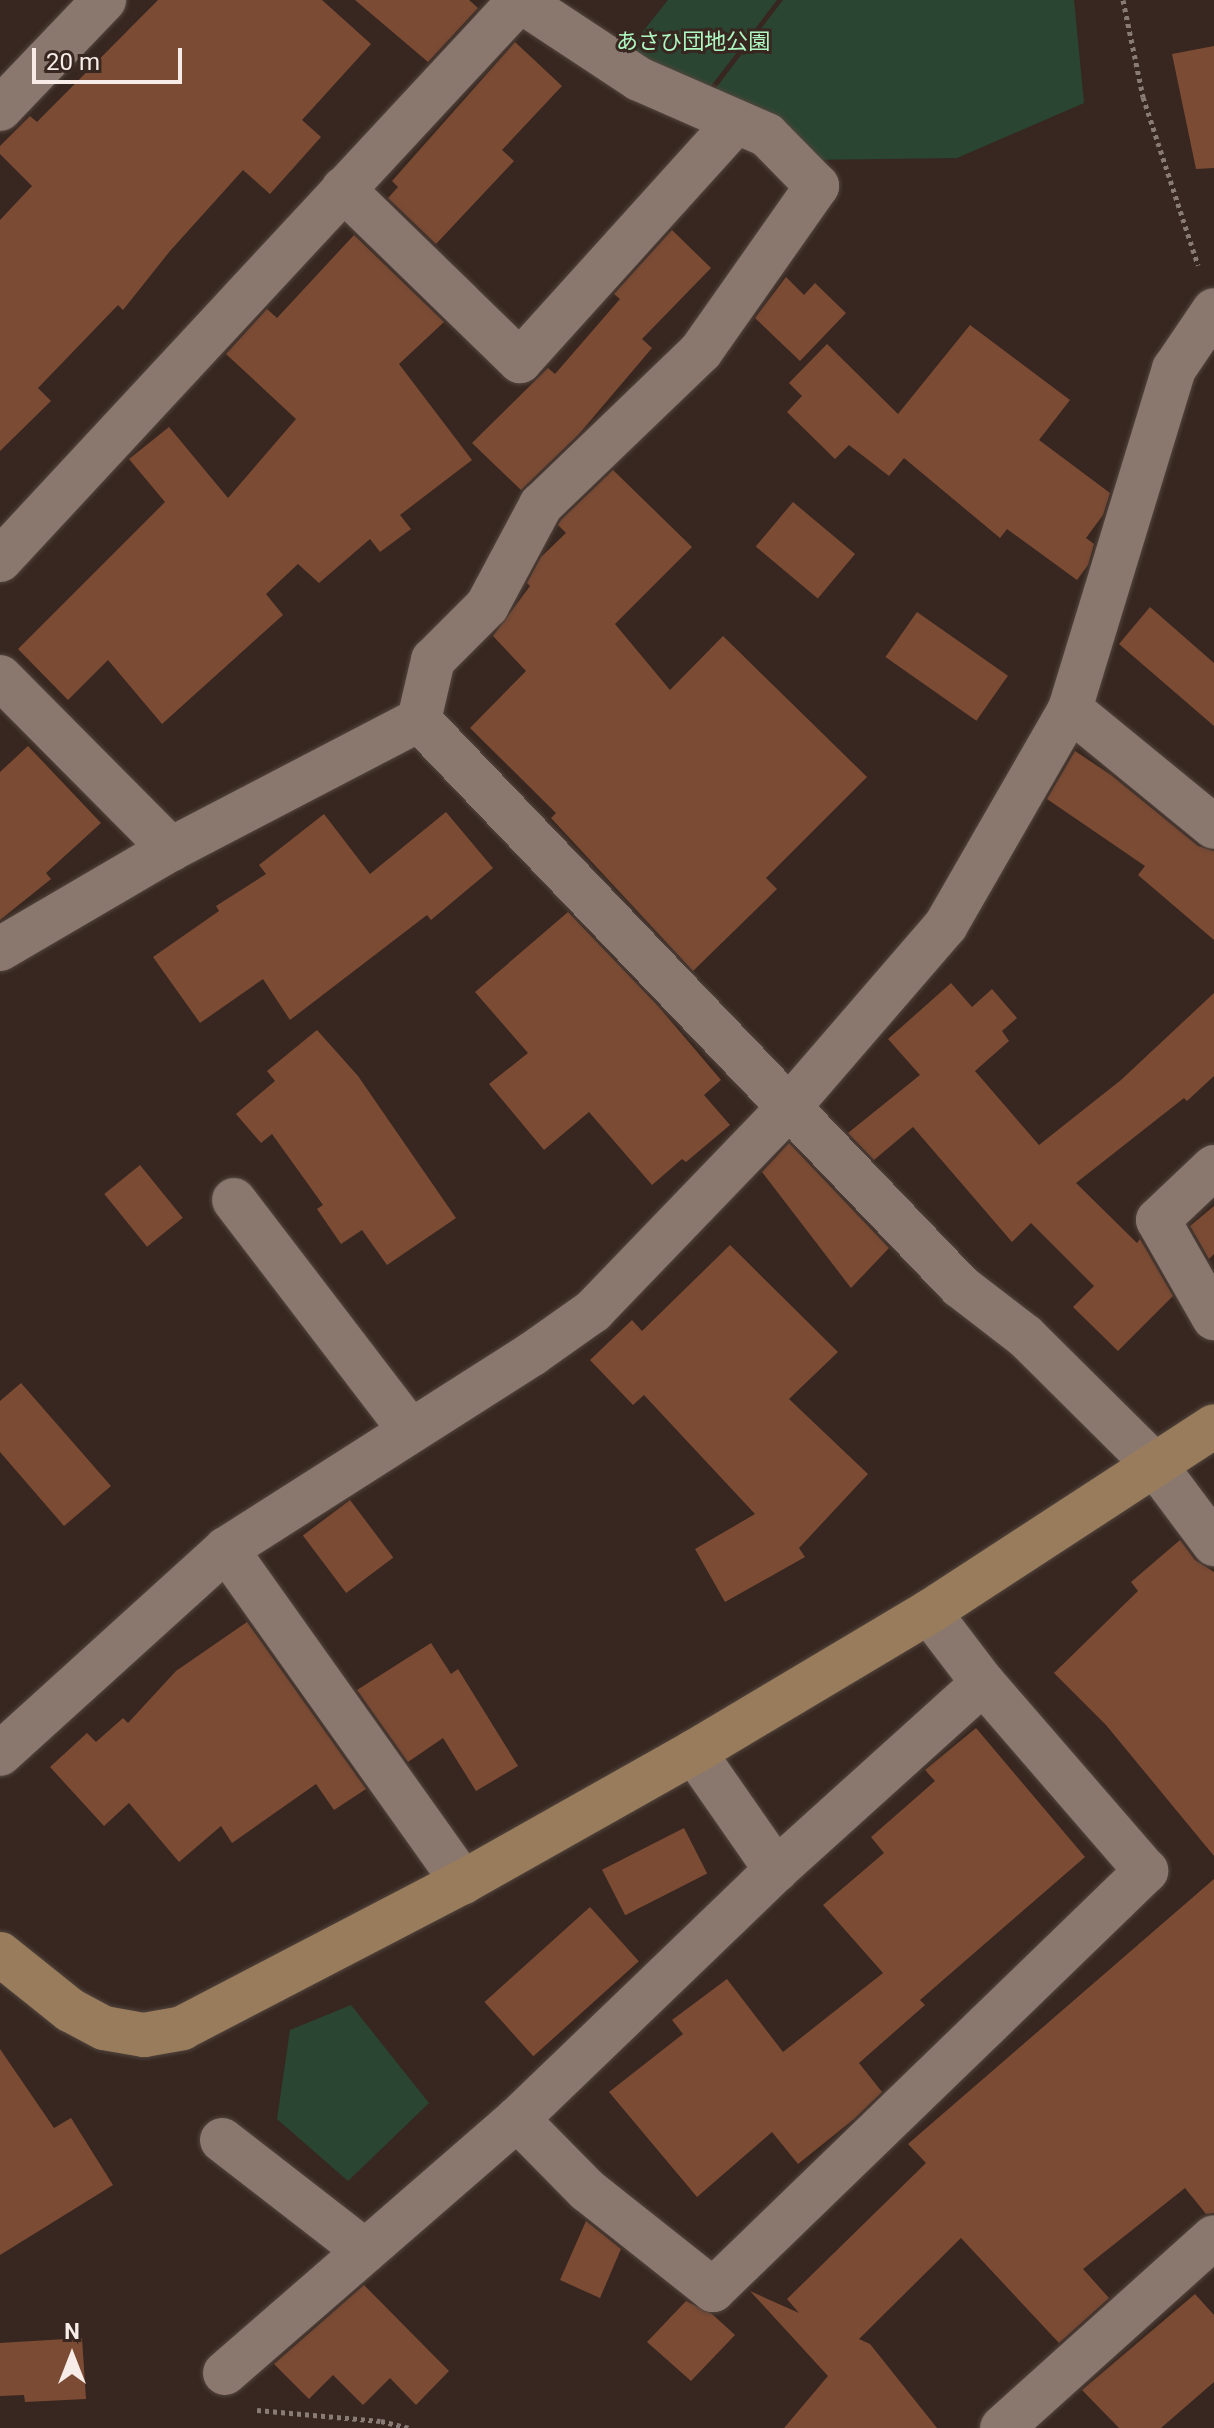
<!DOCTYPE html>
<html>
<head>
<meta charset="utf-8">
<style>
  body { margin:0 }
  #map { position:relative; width:1214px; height:2428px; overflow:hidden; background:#372720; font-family:Roboto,"Noto Sans JP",sans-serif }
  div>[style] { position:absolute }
  .green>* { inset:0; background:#2a4632 }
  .building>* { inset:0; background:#7c4b34; transform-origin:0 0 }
  .path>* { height:5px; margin-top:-2.5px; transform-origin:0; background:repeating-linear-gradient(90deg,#897b75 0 4px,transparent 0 8px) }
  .roads { filter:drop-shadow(0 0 2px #52453e) drop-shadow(0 0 2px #52453e) }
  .street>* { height:44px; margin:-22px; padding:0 22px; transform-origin:22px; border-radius:22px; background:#8a776e }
  .secondary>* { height:44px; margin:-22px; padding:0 22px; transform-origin:22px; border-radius:22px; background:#997c5b }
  span { translate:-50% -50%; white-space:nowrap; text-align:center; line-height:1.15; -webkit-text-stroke:6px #372720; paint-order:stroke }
  .park-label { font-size:22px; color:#aef8c1 }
  .north { position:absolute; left:32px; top:2316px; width:80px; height:80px; -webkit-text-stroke:6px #372720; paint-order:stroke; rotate:0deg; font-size:22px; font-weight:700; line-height:32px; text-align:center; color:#f7ece7 }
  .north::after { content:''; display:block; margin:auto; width:28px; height:36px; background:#f7ece7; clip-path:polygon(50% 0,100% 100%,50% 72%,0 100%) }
  .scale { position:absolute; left:32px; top:48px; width:150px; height:36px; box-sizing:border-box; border:4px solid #f7ece7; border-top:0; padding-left:10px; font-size:24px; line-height:28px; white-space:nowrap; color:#f7ece7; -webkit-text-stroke:6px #372720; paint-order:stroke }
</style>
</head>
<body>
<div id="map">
  <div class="green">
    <div style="clip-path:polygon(668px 0,777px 0,704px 95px,625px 54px)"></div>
    <div style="clip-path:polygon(783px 0,1074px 0,1084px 103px,957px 158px,805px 160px,713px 92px)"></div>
    <div style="clip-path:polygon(351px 2005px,429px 2103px,348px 2181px,277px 2119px,290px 2030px)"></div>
  </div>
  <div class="building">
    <div style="clip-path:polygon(158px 0,322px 0,371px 44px,302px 120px,321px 137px,270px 194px,243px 170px,170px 251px,123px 310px,118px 305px,38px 388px,51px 401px,0 451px,0 220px,32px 186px,0 154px,0 146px,30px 116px,37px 122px)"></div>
    <div style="clip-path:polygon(355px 0,469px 0,478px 8px,428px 62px)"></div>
    <div style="clip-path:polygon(515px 42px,562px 86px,502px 150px,514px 161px,436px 244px,388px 198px,398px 187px,392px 181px)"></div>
    <div style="clip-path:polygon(1214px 46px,1214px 168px,1196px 169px,1172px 54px)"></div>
    <div style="clip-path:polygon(672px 230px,711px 268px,642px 339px,652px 348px,579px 434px,521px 490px,472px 443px,548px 368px,555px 374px,620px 299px,614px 294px)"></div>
    <div style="clip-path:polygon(354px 235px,444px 322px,399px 364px,472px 460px,400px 515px,411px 529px,380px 552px,370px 539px,319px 583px,298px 564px,266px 594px,283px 615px,162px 724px,108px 660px,68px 700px,18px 649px,165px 502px,129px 459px,169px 427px,228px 498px,296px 419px,226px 354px,267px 309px,277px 318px)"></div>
    <div style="clip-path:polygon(786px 277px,804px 295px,815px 283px,846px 313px,800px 361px,755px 318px)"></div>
    <div style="clip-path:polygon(970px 325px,1070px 400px,1039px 440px,1110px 493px,1103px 515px,1086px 538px,1094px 544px,1088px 565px,1077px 580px,1007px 529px,1000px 538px,904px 458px,889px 476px,849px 445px,835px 459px,787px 412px,802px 396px,789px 383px,827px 344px,898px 414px)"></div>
    <div style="clip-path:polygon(613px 470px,692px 547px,615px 624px,670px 690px,723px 636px,867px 777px,766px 878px,777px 889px,693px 971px,551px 818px,556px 813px,470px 728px,526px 671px,493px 636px,530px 586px,527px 583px,541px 557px,566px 533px,558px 525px,561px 520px)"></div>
    <div style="left:793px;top:502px;width:81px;height:58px;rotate:40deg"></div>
    <div style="clip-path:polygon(1150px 607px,1214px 663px,1214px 726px,1119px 644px)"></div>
    <div style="left:917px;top:612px;width:111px;height:55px;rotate:35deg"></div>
    <div style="clip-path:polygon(28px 746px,101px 823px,46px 873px,51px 879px,0 920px,0 772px)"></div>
    <div style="clip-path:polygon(1075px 751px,1111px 775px,1198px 846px,1214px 851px,1214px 940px,1138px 875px,1145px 866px,1047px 799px)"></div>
    <div style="clip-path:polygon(446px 812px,493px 868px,431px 920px,427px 915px,290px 1020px,263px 979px,200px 1023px,153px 957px,219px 911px,216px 906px,266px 874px,259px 865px,324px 814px,370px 874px)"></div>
    <div style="clip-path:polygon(568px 912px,658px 1006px,721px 1080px,704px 1095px,730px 1125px,686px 1162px,682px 1159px,652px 1185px,589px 1112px,544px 1150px,489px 1084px,528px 1053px,475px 992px)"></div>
    <div style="clip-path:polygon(951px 983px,972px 1007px,992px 989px,1017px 1018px,1002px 1031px,1009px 1041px,975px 1071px,1039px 1145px,1121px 1080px,1214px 993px,1214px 1076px,1187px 1101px,1184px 1098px,1076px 1183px,1137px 1243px,1140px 1239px,1173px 1296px,1118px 1351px,1073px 1307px,1094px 1286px,1031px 1223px,1012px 1242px,913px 1127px,874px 1160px,848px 1133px,920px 1075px,888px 1039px)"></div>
    <div style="clip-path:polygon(317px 1030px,358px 1076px,456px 1218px,387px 1265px,362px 1230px,341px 1244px,317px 1209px,323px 1205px,272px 1134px,261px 1143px,236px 1114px,275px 1081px,267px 1071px)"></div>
    <div style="clip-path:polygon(789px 1143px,889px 1248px,851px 1288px,762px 1172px)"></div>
    <div style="left:140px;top:1165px;width:68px;height:46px;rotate:51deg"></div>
    <div style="clip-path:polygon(1214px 1206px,1214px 1254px,1209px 1259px,1190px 1226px)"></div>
    <div style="clip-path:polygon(730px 1245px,838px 1352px,789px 1399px,868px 1474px,799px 1548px,805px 1557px,725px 1602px,695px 1549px,755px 1514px,644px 1395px,633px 1405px,590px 1360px,632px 1320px,642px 1331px)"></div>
    <div style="clip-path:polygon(21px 1383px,111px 1486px,64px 1526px,0 1452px,0 1401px)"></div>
    <div style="left:350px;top:1500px;width:72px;height:59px;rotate:53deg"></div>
    <div style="clip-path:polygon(1180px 1540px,1195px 1560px,1214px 1572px,1214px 1856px,1106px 1725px,1054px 1673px,1138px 1591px,1131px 1582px)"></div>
    <div style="clip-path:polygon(247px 1622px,366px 1789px,334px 1810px,316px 1784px,232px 1843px,221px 1826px,179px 1862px,129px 1803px,104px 1826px,50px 1767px,87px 1733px,96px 1742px,123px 1718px,128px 1723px,176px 1671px)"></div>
    <div style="clip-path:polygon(431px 1643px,451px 1674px,458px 1669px,518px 1766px,476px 1791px,443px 1738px,408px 1762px,357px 1690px)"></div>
    <div style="clip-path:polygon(976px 1728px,1085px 1857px,920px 2000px,925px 2005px,859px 2063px,882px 2092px,854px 2119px,798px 2164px,772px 2132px,697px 2197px,609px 2092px,683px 2034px,672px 2020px,727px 1979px,783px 2052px,883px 1973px,823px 1905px,884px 1853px,871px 1837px,935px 1781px,925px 1770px)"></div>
    <div style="left:684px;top:1828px;width:51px;height:92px;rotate:63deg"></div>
    <div style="clip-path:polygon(1214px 1879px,1214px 2213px,1206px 2214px,1185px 2188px,1083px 2269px,1109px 2298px,1059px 2343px,961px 2238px,859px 2339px,870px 2344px,937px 2428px,784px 2428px,828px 2376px,750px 2291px,799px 2313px,787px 2299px,926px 2163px,908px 2144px)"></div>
    <div style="left:590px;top:1907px;width:73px;height:142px;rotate:48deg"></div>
    <div style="clip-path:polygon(0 2049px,54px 2128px,71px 2118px,113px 2185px,0 2255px)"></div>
    <div style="clip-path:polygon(586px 2221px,621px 2249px,600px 2298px,560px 2280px)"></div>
    <div style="clip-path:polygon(364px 2285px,449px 2371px,416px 2405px,390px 2378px,363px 2405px,333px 2375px,309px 2399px,274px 2364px)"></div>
    <div style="clip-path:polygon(1195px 2294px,1214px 2315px,1214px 2382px,1161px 2428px,1119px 2428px,1082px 2390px)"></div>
    <div style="clip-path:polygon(686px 2301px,712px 2314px,735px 2335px,691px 2381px,647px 2342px)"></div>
    <div style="clip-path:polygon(82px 2338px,86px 2399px,25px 2402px,24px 2395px,0 2396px,0 2343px)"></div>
  </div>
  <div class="path">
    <div style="left:1123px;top:0;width:99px;rotate:78.3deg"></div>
    <div style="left:1143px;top:97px;width:177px;rotate:71.9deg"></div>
    <div style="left:257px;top:2410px;width:124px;rotate:5.1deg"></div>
    <div style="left:381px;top:2421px;width:29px;rotate:14deg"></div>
  </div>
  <div class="roads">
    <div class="street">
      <div style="left:0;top:109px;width:151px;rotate:-46.3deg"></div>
      <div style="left:343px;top:189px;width:247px;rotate:44.2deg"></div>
      <div style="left:520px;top:361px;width:322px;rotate:-47.9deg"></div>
      <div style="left:0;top:560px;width:764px;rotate:-47.12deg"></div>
      <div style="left:0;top:677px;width:243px;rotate:45.2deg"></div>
      <div style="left:1070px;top:709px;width:186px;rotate:39.3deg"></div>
      <div style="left:419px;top:720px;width:62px;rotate:-76.9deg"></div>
      <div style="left:433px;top:660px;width:76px;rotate:-45deg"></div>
      <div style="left:487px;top:606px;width:115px;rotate:-61.9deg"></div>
      <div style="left:541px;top:505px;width:222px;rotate:-43.9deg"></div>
      <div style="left:701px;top:351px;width:202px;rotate:-54.9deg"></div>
      <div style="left:817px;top:186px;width:71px;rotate:-134.4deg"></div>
      <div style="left:767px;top:135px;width:140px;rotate:-156.4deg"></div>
      <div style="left:639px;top:79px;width:144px;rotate:-146.6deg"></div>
      <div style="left:0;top:949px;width:198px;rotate:-30.3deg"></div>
      <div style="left:171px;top:849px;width:280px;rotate:-27.5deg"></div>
      <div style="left:419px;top:720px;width:783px;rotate:46.29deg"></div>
      <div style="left:960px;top:1286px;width:82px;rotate:37.6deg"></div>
      <div style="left:1025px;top:1336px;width:183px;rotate:44.8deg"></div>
      <div style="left:1155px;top:1465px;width:99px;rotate:53.2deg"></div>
      <div style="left:1214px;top:1167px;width:77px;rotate:136.6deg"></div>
      <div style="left:1158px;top:1220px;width:113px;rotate:60.3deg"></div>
      <div style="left:234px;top:1200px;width:290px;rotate:52.6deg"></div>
      <div style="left:226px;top:1549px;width:409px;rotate:54.6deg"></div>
      <div style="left:694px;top:1752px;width:144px;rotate:55.2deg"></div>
      <div style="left:776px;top:1870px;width:359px;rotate:136.1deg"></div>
      <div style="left:517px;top:2119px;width:100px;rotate:45.4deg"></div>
      <div style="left:587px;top:2190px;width:161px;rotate:38.4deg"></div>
      <div style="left:713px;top:2290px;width:603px;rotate:-44.06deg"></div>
      <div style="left:1146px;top:1871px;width:249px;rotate:-130.9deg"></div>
      <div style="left:983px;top:1683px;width:89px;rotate:-127.3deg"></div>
      <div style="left:0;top:1754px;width:305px;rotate:-42.2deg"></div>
      <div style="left:226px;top:1549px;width:363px;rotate:-32.5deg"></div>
      <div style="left:532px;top:1354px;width:75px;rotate:-35.2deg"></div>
      <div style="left:593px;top:1311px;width:283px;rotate:-46.1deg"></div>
      <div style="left:789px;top:1107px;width:240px;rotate:-49.2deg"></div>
      <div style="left:946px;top:925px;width:249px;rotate:-60.1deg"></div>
      <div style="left:1070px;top:709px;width:356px;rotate:-73deg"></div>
      <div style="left:1174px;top:369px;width:71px;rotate:-55.9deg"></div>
      <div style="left:776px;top:1870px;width:279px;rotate:-42.1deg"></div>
      <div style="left:222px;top:2140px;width:181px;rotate:37.8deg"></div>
      <div style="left:225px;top:2373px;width:387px;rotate:-41deg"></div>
      <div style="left:1002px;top:2428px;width:285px;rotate:-42deg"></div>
    </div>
    <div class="secondary">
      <div style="left:0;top:1954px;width:90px;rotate:38.7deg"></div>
      <div style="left:70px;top:2010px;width:38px;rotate:28deg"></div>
      <div style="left:104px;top:2028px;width:41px;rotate:9.9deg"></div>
      <div style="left:144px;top:2035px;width:39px;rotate:-10deg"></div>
      <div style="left:182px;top:2028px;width:317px;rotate:-27.5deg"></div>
      <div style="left:463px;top:1882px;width:265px;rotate:-29.4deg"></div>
      <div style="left:694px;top:1752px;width:274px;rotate:-30.8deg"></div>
      <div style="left:929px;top:1612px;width:340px;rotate:-33.1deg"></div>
    </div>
  </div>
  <div class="park-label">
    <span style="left:693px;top:42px">あさひ団地公園</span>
  </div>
  <div class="north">N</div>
  <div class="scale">20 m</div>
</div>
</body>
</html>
